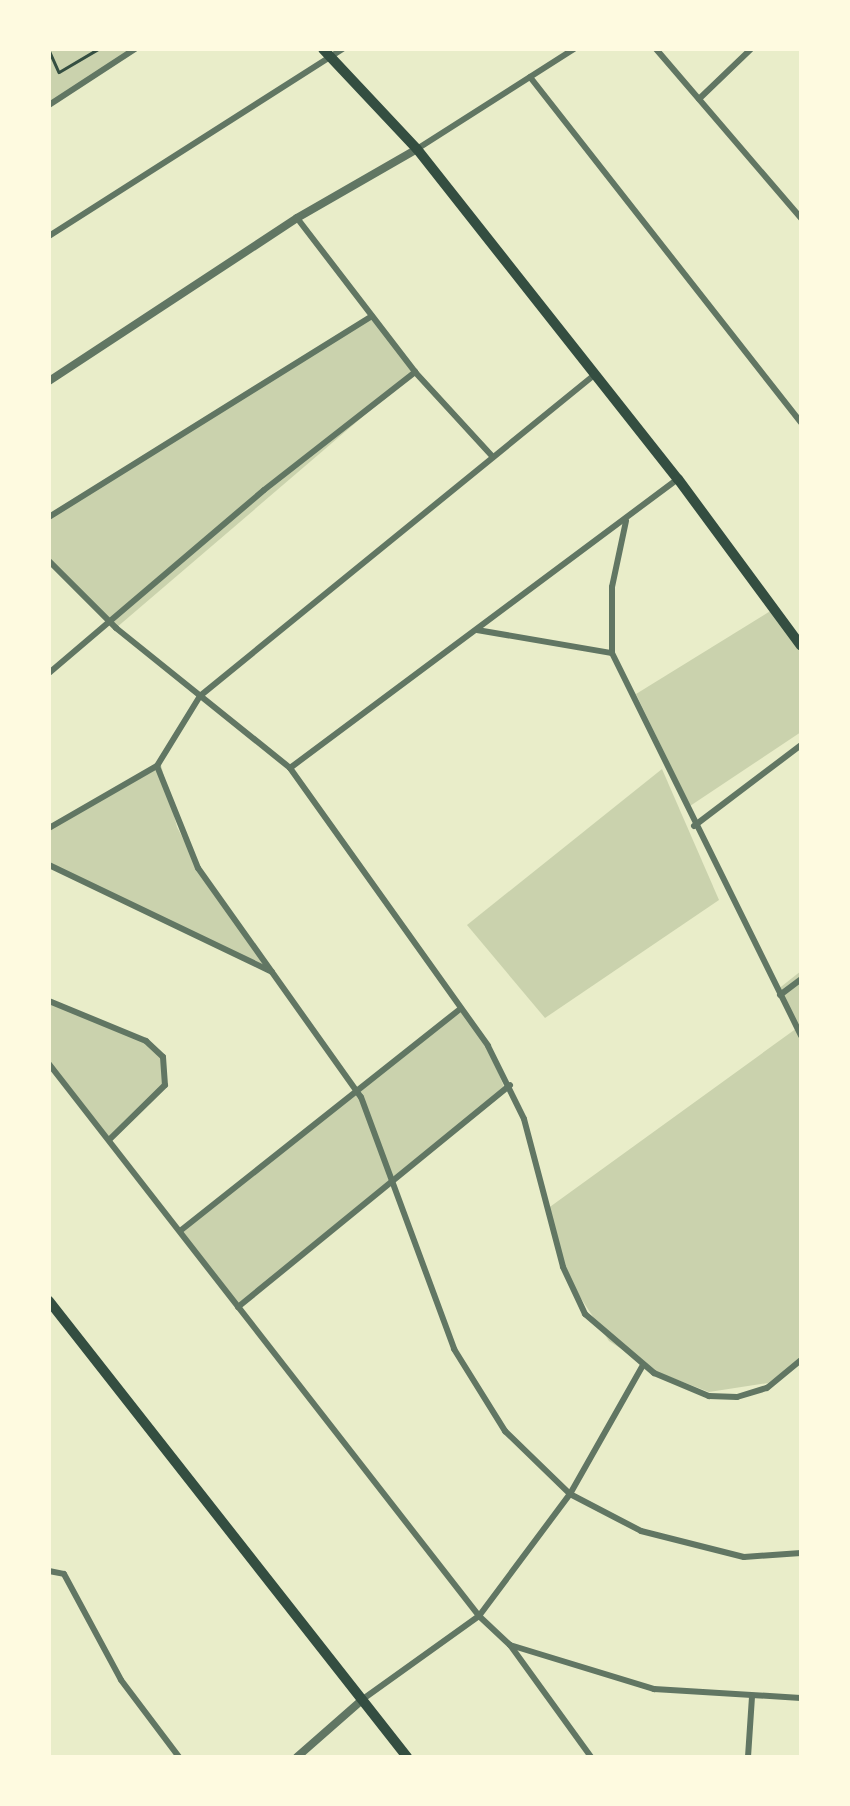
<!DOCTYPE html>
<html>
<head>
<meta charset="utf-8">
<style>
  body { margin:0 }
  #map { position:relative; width:850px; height:1806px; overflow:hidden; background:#e9edc9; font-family:"Open Sans",sans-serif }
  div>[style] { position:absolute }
  .green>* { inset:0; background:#cad2ad }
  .path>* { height:2.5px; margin:-1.25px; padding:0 1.25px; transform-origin:1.25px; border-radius:1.25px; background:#344e41 }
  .minor>* { height:6px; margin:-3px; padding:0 3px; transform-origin:3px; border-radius:3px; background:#617663 }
  .tertiary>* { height:8px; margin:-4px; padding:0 4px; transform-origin:4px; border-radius:4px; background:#617663 }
  .secondary>* { height:10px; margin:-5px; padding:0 5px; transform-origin:5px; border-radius:5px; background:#344e41 }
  span { translate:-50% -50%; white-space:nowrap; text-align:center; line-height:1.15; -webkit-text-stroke:5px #fefae0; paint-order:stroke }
  .frame { position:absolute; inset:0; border:51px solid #fefae0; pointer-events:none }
</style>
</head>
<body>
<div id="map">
  <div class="green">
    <div style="clip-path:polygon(49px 49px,135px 49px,49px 105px)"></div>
    <div style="clip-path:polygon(372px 316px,415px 372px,116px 628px,49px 561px,49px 517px)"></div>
    <div style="clip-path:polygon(772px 610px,801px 653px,801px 732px,690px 806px,636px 694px)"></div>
    <div style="clip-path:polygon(160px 761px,177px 827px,198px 868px,274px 973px,49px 865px,49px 828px)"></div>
    <div style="clip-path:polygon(662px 769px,719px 900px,545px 1018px,467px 925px)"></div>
    <div style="clip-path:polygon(801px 971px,801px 1358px,768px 1383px,709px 1392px,657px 1372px,609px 1341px,561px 1268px,547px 1209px,797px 1028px,777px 990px)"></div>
    <div style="clip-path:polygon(49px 1001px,146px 1041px,163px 1057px,165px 1085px,109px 1140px,49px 1062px)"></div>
    <div style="clip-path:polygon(460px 1009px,489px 1050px,506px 1092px,238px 1307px,180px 1231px)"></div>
  </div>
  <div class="path">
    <div style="left:49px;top:50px;width:24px;rotate:66deg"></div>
    <div style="left:59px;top:72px;width:45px;rotate:-30.5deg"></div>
  </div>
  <div class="minor">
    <div style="left:656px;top:49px;width:223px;rotate:49.4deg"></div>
    <div style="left:530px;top:77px;width:439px;rotate:51.9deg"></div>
    <div style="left:699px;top:99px;width:72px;rotate:-43.9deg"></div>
    <div style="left:49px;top:105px;width:103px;rotate:-33.1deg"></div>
    <div style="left:417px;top:149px;width:186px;rotate:-32.5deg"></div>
    <div style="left:297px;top:218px;width:194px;rotate:52.5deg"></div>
    <div style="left:415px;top:372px;width:114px;rotate:47.5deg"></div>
    <div style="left:49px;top:236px;width:348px;rotate:-32.5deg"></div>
    <div style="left:593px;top:376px;width:507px;rotate:140.85deg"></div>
    <div style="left:200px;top:696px;width:82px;rotate:121.6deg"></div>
    <div style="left:157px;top:766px;width:110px;rotate:68.1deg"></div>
    <div style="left:198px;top:868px;width:281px;rotate:54.6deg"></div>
    <div style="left:361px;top:1097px;width:269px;rotate:69.7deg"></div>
    <div style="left:454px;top:1349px;width:97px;rotate:58.1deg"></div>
    <div style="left:505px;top:1431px;width:91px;rotate:44.1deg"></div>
    <div style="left:570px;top:1494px;width:80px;rotate:27.5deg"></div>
    <div style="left:641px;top:1531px;width:106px;rotate:14.2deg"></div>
    <div style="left:744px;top:1557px;width:57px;rotate:-4deg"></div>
    <div style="left:49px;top:517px;width:380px;rotate:-31.9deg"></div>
    <div style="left:626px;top:521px;width:67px;rotate:102deg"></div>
    <div style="left:612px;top:587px;width:66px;rotate:90deg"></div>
    <div style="left:612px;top:653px;width:427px;rotate:63.7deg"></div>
    <div style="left:49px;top:561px;width:95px;rotate:45deg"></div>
    <div style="left:116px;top:628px;width:223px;rotate:38.8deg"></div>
    <div style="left:290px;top:768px;width:341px;rotate:54.5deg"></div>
    <div style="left:488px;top:1046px;width:81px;rotate:63.7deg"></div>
    <div style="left:524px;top:1119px;width:153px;rotate:75.2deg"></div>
    <div style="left:563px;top:1267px;width:52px;rotate:64.9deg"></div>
    <div style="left:585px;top:1314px;width:91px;rotate:40.5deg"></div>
    <div style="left:654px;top:1373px;width:60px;rotate:22.7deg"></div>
    <div style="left:709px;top:1396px;width:28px;rotate:2deg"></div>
    <div style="left:737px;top:1397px;width:31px;rotate:-17deg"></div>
    <div style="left:767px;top:1388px;width:44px;rotate:-39.5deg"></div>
    <div style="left:477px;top:630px;width:137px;rotate:9.7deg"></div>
    <div style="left:49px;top:673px;width:282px;rotate:-40.4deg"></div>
    <div style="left:264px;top:490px;width:192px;rotate:-38deg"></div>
    <div style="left:290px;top:768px;width:484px;rotate:-36.7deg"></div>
    <div style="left:694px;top:826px;width:134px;rotate:-37.1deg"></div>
    <div style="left:49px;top:828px;width:125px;rotate:-29.9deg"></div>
    <div style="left:49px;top:865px;width:247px;rotate:25.6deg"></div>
    <div style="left:780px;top:995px;width:26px;rotate:-37deg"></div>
    <div style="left:49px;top:1001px;width:105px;rotate:22.4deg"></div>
    <div style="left:146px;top:1041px;width:23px;rotate:43deg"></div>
    <div style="left:163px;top:1057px;width:28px;rotate:86deg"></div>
    <div style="left:165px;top:1085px;width:78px;rotate:135.5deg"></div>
    <div style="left:49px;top:1064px;width:700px;rotate:52.08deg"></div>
    <div style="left:479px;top:1616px;width:42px;rotate:43.1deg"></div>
    <div style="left:510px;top:1645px;width:138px;rotate:54.1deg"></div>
    <div style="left:180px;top:1231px;width:357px;rotate:-38.4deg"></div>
    <div style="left:238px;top:1307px;width:351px;rotate:-39.2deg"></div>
    <div style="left:49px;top:1571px;width:15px;rotate:11deg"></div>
    <div style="left:64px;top:1574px;width:120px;rotate:61.7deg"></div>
    <div style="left:121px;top:1680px;width:96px;rotate:53deg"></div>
    <div style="left:510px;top:1645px;width:151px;rotate:17deg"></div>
    <div style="left:654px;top:1689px;width:147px;rotate:3.5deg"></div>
    <div style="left:363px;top:1699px;width:143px;rotate:-35.6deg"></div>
    <div style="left:479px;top:1616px;width:152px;rotate:-53.3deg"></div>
    <div style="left:570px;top:1494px;width:148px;rotate:-60.5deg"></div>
    <div style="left:748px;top:1757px;width:60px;rotate:-86.2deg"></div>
  </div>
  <div class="tertiary">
    <div style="left:49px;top:381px;width:297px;rotate:-33.3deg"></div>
    <div style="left:297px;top:218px;width:138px;rotate:-29.9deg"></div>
    <div style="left:297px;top:1757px;width:88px;rotate:-41.3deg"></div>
  </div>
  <div class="secondary">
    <div style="left:323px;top:49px;width:137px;rotate:46.8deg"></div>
    <div style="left:417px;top:149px;width:421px;rotate:51.7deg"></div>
    <div style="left:678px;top:479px;width:207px;rotate:53.6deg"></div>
    <div style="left:49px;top:1301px;width:580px;rotate:51.86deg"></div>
  </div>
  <div class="frame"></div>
</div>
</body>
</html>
